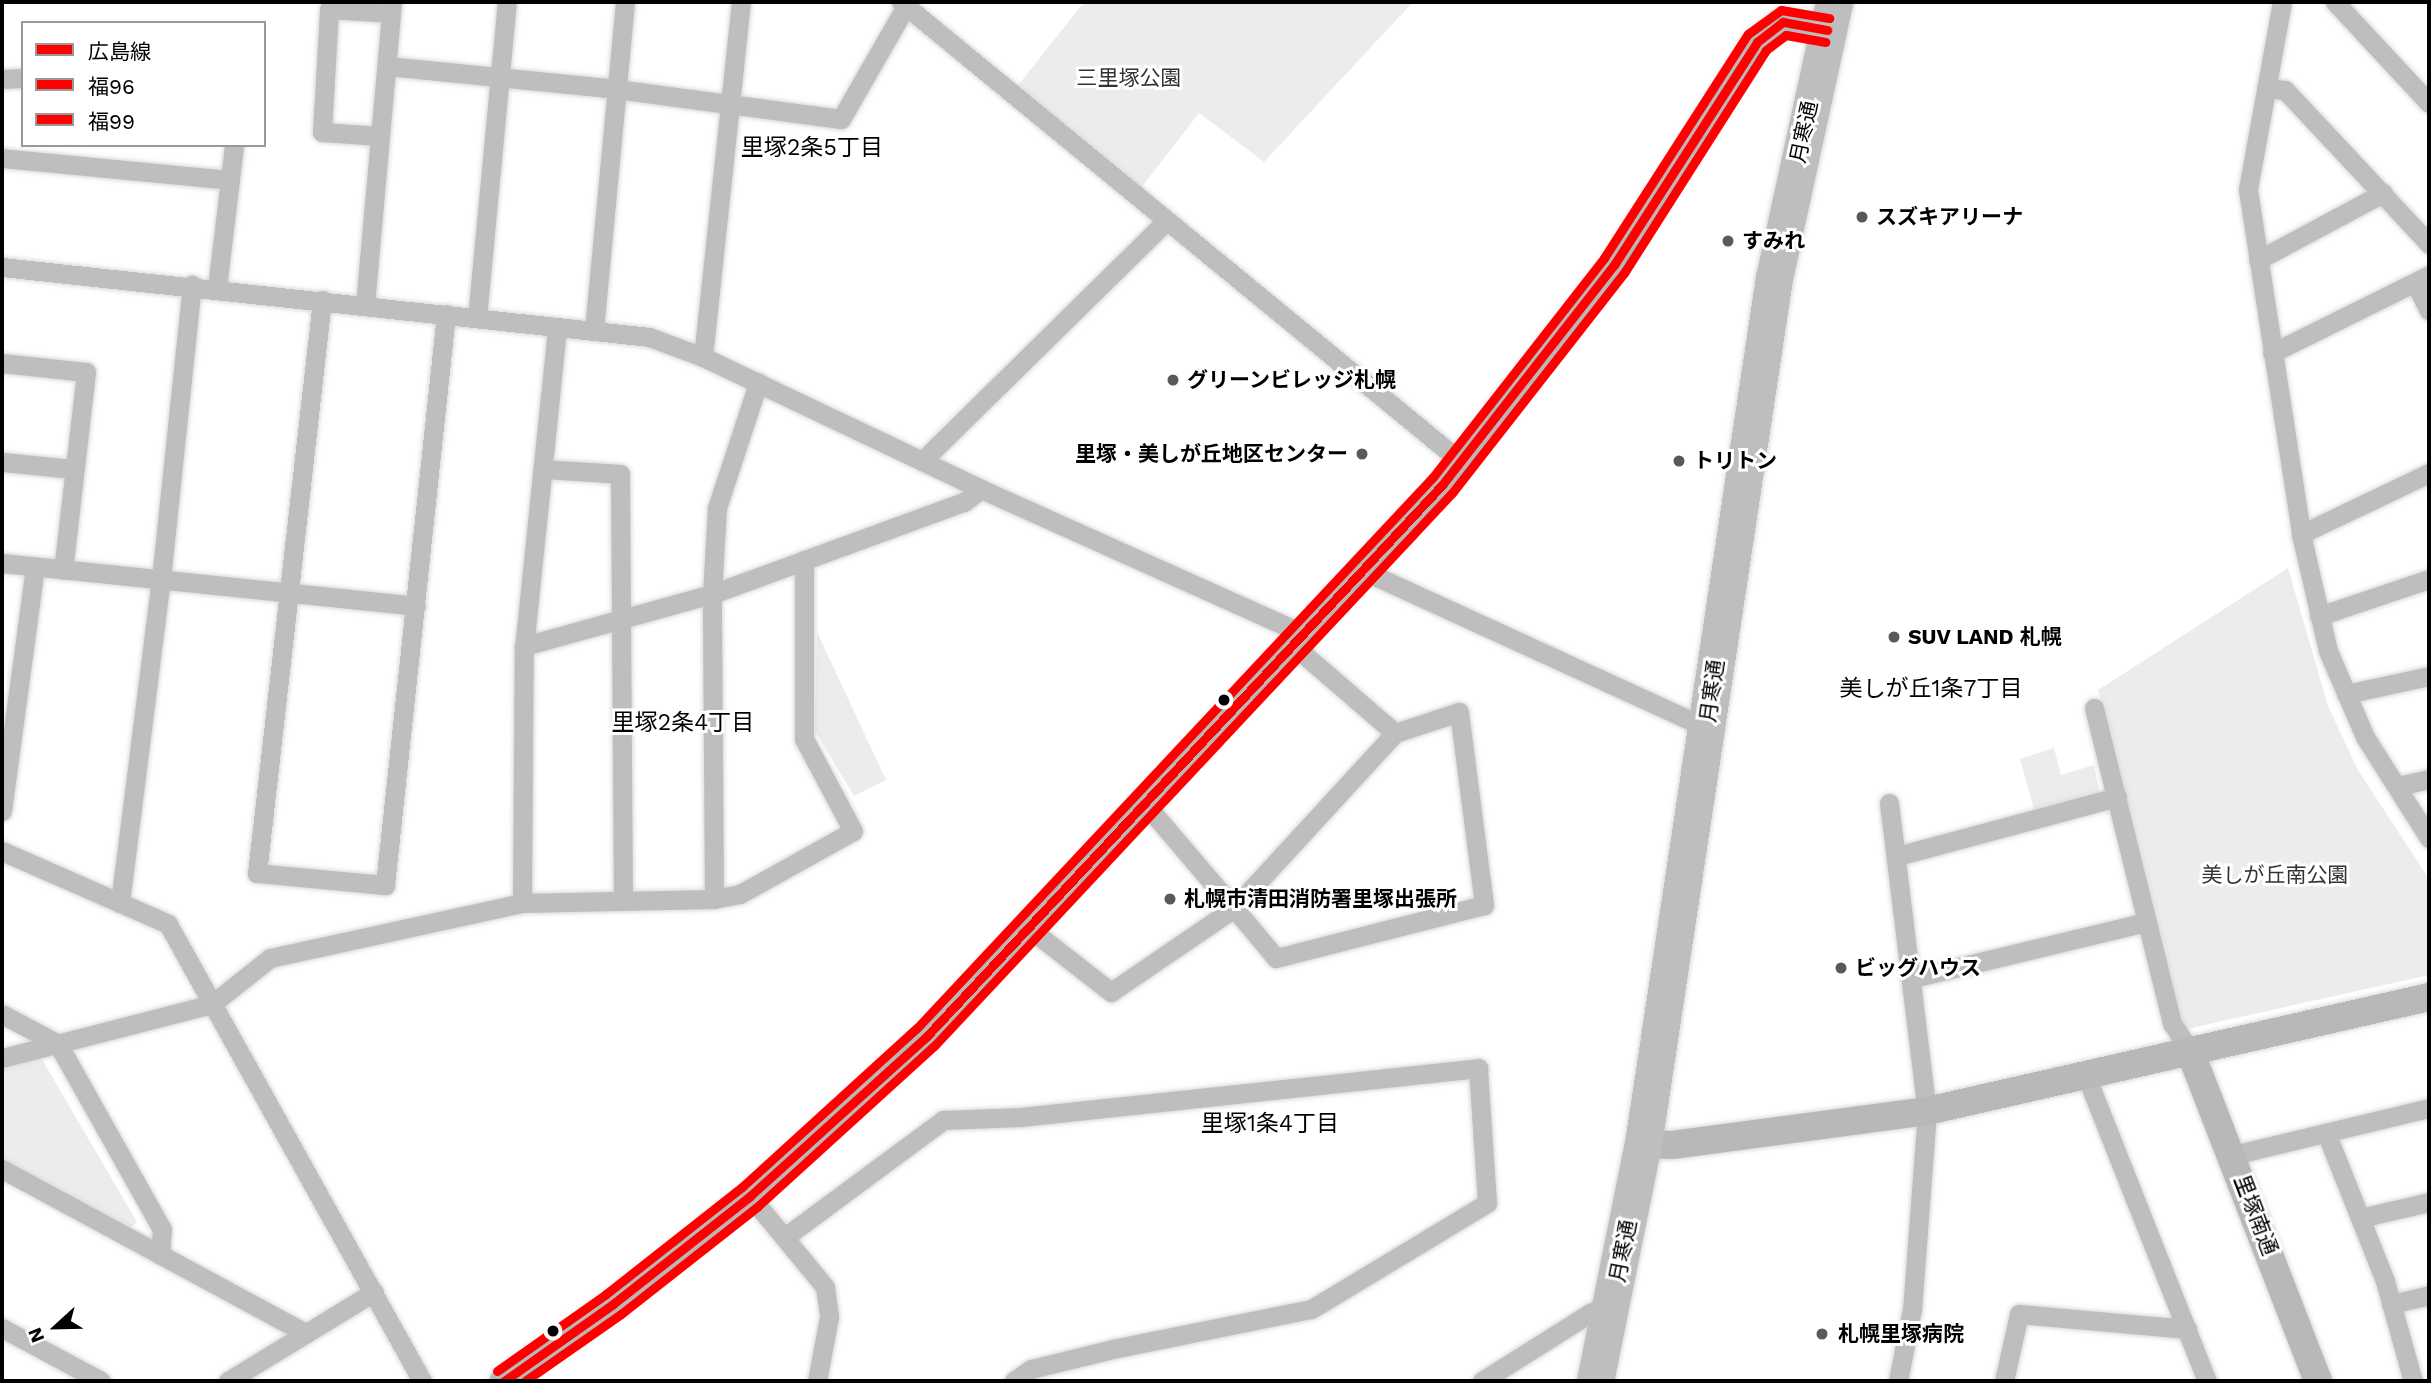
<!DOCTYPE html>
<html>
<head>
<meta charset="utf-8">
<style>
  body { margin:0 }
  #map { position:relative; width:2431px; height:1383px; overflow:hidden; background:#fff; font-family:"Work Sans","Noto Sans JP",sans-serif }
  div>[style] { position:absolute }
  .green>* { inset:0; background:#ececec }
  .roads { filter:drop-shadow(0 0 2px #dbdbdb) drop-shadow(0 0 2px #dbdbdb) }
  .street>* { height:19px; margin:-9.5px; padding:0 9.5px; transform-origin:9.5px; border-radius:9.5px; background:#bebebe }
  .secondary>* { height:28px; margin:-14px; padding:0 14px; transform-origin:14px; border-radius:14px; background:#b8b8b8 }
  .highway>* { height:37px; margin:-18.5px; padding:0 18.5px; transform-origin:18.5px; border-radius:18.5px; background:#bebebe }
  .bus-1>* { height:9px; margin:-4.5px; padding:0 4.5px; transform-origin:4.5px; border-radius:4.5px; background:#f00 }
  .bus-2>* { height:9px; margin:-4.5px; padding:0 4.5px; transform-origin:4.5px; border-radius:4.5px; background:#f00 }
  .bus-3>* { height:9px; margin:-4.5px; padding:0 4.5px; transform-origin:4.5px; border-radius:4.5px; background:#f00 }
  .dots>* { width:19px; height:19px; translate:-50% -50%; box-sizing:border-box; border:4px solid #fff; border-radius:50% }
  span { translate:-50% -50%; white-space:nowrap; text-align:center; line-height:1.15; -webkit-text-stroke:6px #fff; paint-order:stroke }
  .park-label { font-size:21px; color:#333 }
  .street-label { font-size:21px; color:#000 }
  .poi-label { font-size:21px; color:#000; font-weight:700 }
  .left { translate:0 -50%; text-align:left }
  .right { translate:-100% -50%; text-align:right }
  .neighbourhood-label { font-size:23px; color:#000 }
  .frame { position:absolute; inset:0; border:4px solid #000; pointer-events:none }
  .legend { position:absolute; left:21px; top:21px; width:245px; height:126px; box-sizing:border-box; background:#fff; border:2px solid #999; margin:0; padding:9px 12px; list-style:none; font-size:21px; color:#000 }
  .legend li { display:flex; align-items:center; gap:14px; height:35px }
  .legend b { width:35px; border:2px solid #999 }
  .north { position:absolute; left:21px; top:1292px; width:70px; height:70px; -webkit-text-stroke:5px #fff; paint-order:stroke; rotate:248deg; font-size:19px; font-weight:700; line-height:28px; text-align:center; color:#000 }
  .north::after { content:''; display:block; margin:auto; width:24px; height:32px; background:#000; clip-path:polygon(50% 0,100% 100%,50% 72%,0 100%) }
</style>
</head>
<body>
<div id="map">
  <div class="green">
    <div style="clip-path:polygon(1084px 2px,1413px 2px,1264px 162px,1199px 113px,1141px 188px,1016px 88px)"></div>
    <div style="clip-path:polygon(2288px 568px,2328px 706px,2358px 770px,2429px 879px,2429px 975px,2182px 1030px,2098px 690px)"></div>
    <div style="clip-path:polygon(817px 632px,886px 780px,854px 796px,815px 731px)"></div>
    <div style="clip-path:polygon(2054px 748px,2061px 775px,2094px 765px,2100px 794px,2036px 816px,2020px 759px)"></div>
    <div style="clip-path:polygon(40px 1056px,137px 1222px,127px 1231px,2px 1162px,2px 1066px)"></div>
  </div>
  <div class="roads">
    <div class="street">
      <div style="left:901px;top:2px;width:723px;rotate:39.39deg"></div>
      <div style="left:2282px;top:2px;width:191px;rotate:100.3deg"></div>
      <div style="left:2248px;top:190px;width:348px;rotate:81.2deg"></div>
      <div style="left:2335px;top:2px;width:138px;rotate:47.1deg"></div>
      <div style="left:387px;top:66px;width:230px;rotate:5.7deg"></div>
      <div style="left:616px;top:89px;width:227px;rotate:7.6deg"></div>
      <div style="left:841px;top:119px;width:130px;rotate:-60.1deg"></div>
      <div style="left:2px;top:79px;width:21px;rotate:-3deg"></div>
      <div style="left:2266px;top:88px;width:19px;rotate:6deg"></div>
      <div style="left:2285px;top:90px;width:211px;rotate:46.9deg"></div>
      <div style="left:380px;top:136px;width:58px;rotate:-176.1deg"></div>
      <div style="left:322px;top:132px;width:123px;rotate:-86.7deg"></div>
      <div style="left:329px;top:9px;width:62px;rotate:3.7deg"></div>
      <div style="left:2px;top:158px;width:229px;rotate:5.5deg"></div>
      <div style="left:2258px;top:260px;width:142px;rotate:-28.2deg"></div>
      <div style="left:2px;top:267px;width:651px;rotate:6.17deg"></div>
      <div style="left:649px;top:337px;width:58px;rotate:20.3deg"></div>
      <div style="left:703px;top:357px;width:308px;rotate:25.4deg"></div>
      <div style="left:981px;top:489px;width:354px;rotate:24.2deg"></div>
      <div style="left:2415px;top:283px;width:31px;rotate:63deg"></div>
      <div style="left:217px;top:288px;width:144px;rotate:-83.2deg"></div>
      <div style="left:322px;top:300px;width:577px;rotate:96.47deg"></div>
      <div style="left:257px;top:873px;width:129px;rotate:5.4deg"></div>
      <div style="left:385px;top:885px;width:574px;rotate:-83.9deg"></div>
      <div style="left:365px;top:305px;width:304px;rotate:-84.9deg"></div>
      <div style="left:477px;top:318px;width:317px;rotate:-84.6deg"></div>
      <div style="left:557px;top:329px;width:319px;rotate:95.9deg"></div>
      <div style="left:524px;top:646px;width:195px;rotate:-15.5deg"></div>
      <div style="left:712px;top:594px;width:268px;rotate:-20.1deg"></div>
      <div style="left:964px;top:502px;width:21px;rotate:-37deg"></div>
      <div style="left:594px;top:330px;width:329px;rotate:-84.6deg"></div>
      <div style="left:2272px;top:353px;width:175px;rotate:-26.4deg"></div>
      <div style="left:703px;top:357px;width:357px;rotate:-83.9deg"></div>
      <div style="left:2px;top:363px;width:84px;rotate:6.1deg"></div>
      <div style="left:86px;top:372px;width:199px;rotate:96.6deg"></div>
      <div style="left:922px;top:461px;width:342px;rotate:-44.5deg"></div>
      <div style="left:2px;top:462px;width:72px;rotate:5.6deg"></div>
      <div style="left:543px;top:469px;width:77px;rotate:3.7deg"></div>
      <div style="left:620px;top:474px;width:427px;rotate:89.6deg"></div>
      <div style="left:2429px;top:473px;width:142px;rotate:154.5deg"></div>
      <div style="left:2301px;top:534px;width:120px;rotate:77deg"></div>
      <div style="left:2328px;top:651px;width:94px;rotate:66.7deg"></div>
      <div style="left:2365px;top:737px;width:120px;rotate:57.6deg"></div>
      <div style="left:2px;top:563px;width:416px;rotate:5.9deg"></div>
      <div style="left:1362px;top:570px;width:379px;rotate:24.6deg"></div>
      <div style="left:2319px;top:616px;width:116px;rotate:-18.6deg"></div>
      <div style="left:1293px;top:645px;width:135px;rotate:40.8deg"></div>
      <div style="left:2346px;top:694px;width:85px;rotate:-12.2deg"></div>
      <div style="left:2094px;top:708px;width:325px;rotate:76.1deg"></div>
      <div style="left:2172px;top:1023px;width:33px;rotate:57deg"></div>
      <div style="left:2397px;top:786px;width:33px;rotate:-12deg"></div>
      <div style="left:1889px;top:803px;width:310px;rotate:83deg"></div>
      <div style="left:1927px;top:1111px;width:199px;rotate:94.3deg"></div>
      <div style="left:1912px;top:1309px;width:73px;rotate:101deg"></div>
      <div style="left:2px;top:811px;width:246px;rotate:-82.3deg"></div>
      <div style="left:2px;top:851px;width:181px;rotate:23.7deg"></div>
      <div style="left:168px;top:924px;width:523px;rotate:60.93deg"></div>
      <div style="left:1897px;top:856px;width:228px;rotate:-15deg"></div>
      <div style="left:714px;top:899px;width:305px;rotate:-90.4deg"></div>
      <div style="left:712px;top:594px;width:86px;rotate:-86.7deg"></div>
      <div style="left:717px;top:508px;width:132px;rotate:-71.8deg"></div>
      <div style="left:120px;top:903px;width:327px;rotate:-82.8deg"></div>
      <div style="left:161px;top:579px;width:296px;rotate:-84deg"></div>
      <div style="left:522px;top:903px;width:257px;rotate:-89.6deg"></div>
      <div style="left:1030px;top:929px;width:103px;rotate:37.9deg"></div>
      <div style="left:1111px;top:992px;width:149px;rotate:-34.3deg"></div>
      <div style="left:1234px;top:908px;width:238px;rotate:-47.4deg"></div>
      <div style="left:1395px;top:733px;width:67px;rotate:-18.2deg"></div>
      <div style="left:1459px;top:712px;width:195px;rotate:82.6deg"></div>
      <div style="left:1484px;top:905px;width:215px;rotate:165.7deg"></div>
      <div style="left:1276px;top:958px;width:65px;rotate:-130deg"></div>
      <div style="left:1234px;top:908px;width:135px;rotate:-130.5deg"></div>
      <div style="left:1913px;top:978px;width:240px;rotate:-13.5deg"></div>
      <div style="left:2px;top:1014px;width:64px;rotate:28.2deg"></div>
      <div style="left:58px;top:1044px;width:212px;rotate:60.7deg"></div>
      <div style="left:162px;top:1229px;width:26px;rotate:94deg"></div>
      <div style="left:2px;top:1058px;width:217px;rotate:-14.4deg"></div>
      <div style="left:212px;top:1004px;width:74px;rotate:-38.4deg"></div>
      <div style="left:270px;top:958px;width:258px;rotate:-12.3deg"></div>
      <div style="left:522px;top:903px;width:192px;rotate:-1.2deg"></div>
      <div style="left:714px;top:899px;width:26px;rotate:-11deg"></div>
      <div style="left:740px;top:894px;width:129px;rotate:-29.1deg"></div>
      <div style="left:853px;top:831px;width:104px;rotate:-118deg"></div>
      <div style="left:804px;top:739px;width:179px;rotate:-90deg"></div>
      <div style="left:2085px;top:1073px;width:331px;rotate:68.4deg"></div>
      <div style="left:2327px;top:1135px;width:157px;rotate:68.3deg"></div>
      <div style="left:2385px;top:1281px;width:104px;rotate:74.4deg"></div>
      <div style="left:2233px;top:1155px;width:202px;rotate:-13.5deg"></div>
      <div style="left:2px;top:1169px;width:343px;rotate:28.4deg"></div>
      <div style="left:750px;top:1196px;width:118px;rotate:50.5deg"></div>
      <div style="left:825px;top:1287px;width:30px;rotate:82deg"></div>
      <div style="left:829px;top:1317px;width:65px;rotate:100.6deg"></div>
      <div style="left:2360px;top:1218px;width:71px;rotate:-13.1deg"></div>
      <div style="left:785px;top:1237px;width:197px;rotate:-36.5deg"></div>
      <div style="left:943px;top:1120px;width:78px;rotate:-2.2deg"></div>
      <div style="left:1021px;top:1117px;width:460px;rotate:-6.1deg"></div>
      <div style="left:1478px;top:1068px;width:135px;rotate:86.2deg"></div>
      <div style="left:1487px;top:1203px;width:205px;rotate:148.9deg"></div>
      <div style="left:1311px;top:1309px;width:202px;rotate:168.6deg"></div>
      <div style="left:1113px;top:1349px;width:84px;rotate:166.3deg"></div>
      <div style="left:1031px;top:1369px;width:21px;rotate:145deg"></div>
      <div style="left:2391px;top:1304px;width:39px;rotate:-13deg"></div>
      <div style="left:2px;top:1328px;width:112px;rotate:28.2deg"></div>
      <div style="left:228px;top:1381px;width:171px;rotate:-31.4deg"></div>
      <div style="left:1482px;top:1381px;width:128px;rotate:-32.2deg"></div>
      <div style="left:1590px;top:1313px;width:24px;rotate:-22deg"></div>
      <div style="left:2004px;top:1381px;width:69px;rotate:-77.4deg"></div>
      <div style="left:2019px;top:1314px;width:169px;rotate:5.1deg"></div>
    </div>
    <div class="secondary">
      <div style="left:2190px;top:1051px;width:354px;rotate:68.8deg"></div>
      <div style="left:1643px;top:1144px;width:29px;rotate:2deg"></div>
      <div style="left:1672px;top:1145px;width:257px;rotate:-7.6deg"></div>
      <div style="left:1927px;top:1111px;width:515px;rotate:-12.79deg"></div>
      <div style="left:504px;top:1381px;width:133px;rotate:-35.2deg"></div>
      <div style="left:613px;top:1304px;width:174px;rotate:-38.2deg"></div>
      <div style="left:750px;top:1196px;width:237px;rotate:-42.1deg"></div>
      <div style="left:926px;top:1037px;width:756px;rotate:-46.93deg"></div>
      <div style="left:1442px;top:485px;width:279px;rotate:-52deg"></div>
      <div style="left:1614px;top:265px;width:265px;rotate:-57.3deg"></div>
      <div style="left:1757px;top:42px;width:33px;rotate:-38deg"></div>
      <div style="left:1783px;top:22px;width:45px;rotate:10.3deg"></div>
    </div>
    <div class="highway">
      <div style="left:1595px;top:1381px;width:242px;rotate:-78.6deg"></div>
      <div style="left:1643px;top:1144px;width:876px;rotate:-81.4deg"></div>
      <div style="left:1774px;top:278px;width:282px;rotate:-77.7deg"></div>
    </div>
  </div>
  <div class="bus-1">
    <div style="left:504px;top:1381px;width:133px;rotate:-35.2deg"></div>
    <div style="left:613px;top:1304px;width:174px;rotate:-38.2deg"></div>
    <div style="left:750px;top:1196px;width:237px;rotate:-42.1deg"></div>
    <div style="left:926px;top:1037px;width:756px;rotate:-46.93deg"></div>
    <div style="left:1442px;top:485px;width:279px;rotate:-52deg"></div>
    <div style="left:1614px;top:265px;width:265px;rotate:-57.3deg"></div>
    <div style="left:1757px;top:42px;width:33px;rotate:-38deg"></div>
    <div style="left:1783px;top:22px;width:45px;rotate:10.3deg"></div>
  </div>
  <div class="bus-2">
    <div style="left:525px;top:1381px;width:117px;rotate:-34.9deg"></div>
    <div style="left:621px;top:1314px;width:174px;rotate:-38.2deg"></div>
    <div style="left:758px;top:1206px;width:239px;rotate:-42.3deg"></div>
    <div style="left:935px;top:1045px;width:756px;rotate:-46.88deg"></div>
    <div style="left:1452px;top:493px;width:279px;rotate:-52deg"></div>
    <div style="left:1624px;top:273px;width:264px;rotate:-57.5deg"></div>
    <div style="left:1766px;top:50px;width:25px;rotate:-37deg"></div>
    <div style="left:1786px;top:35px;width:40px;rotate:10deg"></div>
  </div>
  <div class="bus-3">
    <div style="left:497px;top:1371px;width:133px;rotate:-35.2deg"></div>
    <div style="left:606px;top:1294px;width:173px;rotate:-38.2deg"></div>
    <div style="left:742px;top:1187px;width:236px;rotate:-42.3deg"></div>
    <div style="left:917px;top:1028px;width:755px;rotate:-46.88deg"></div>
    <div style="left:1433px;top:477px;width:278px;rotate:-52deg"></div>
    <div style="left:1604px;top:258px;width:266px;rotate:-57.3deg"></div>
    <div style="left:1748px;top:34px;width:41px;rotate:-36deg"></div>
    <div style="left:1781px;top:10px;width:49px;rotate:9.5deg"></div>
  </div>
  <div class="dots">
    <div style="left:1862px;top:217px;background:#595959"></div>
    <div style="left:1728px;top:241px;background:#595959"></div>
    <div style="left:1173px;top:380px;background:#595959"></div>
    <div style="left:1362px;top:454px;background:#595959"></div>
    <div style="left:1679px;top:461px;background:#595959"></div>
    <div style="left:1894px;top:637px;background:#595959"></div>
    <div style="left:1224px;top:700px;background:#000"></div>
    <div style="left:1170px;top:899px;background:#595959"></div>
    <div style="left:1841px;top:968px;background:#595959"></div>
    <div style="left:553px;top:1331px;background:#000"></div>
    <div style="left:1822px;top:1334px;background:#595959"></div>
  </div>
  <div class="park-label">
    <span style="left:1129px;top:78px">三里塚公園</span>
    <span style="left:2275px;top:875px">美しが丘南公園</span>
  </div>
  <div class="street-label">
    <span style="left:1804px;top:132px;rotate:-78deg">月寒通</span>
    <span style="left:1712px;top:691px;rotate:-82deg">月寒通</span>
    <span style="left:2256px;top:1215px;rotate:69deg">里塚南通</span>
    <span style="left:1623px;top:1251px;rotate:-79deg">月寒通</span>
  </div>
  <div class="poi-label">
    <span class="left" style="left:1876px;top:217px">スズキアリーナ</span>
    <span class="left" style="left:1742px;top:241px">すみれ</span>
    <span class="left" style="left:1187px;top:380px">グリーンビレッジ札幌</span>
    <span class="right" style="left:1348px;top:454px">里塚・美しが丘地区センター</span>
    <span class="left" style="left:1693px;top:461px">トリトン</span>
    <span class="left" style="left:1908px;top:637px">SUV LAND 札幌</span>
    <span class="left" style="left:1184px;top:899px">札幌市清田消防署里塚出張所</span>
    <span class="left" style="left:1855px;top:968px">ビッグハウス</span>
    <span class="left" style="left:1838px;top:1334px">札幌里塚病院</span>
  </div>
  <div class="neighbourhood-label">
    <span style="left:812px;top:148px">里塚2条5丁目</span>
    <span style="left:1931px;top:689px">美しが丘1条7丁目</span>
    <span style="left:683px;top:723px">里塚2条4丁目</span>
    <span style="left:1270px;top:1124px">里塚1条4丁目</span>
  </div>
  <div class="frame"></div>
  <ul class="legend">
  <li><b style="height:9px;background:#f00"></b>広島線</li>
  <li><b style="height:9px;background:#f00"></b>福96</li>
  <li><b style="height:9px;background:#f00"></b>福99</li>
  </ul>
  <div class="north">N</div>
</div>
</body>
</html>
